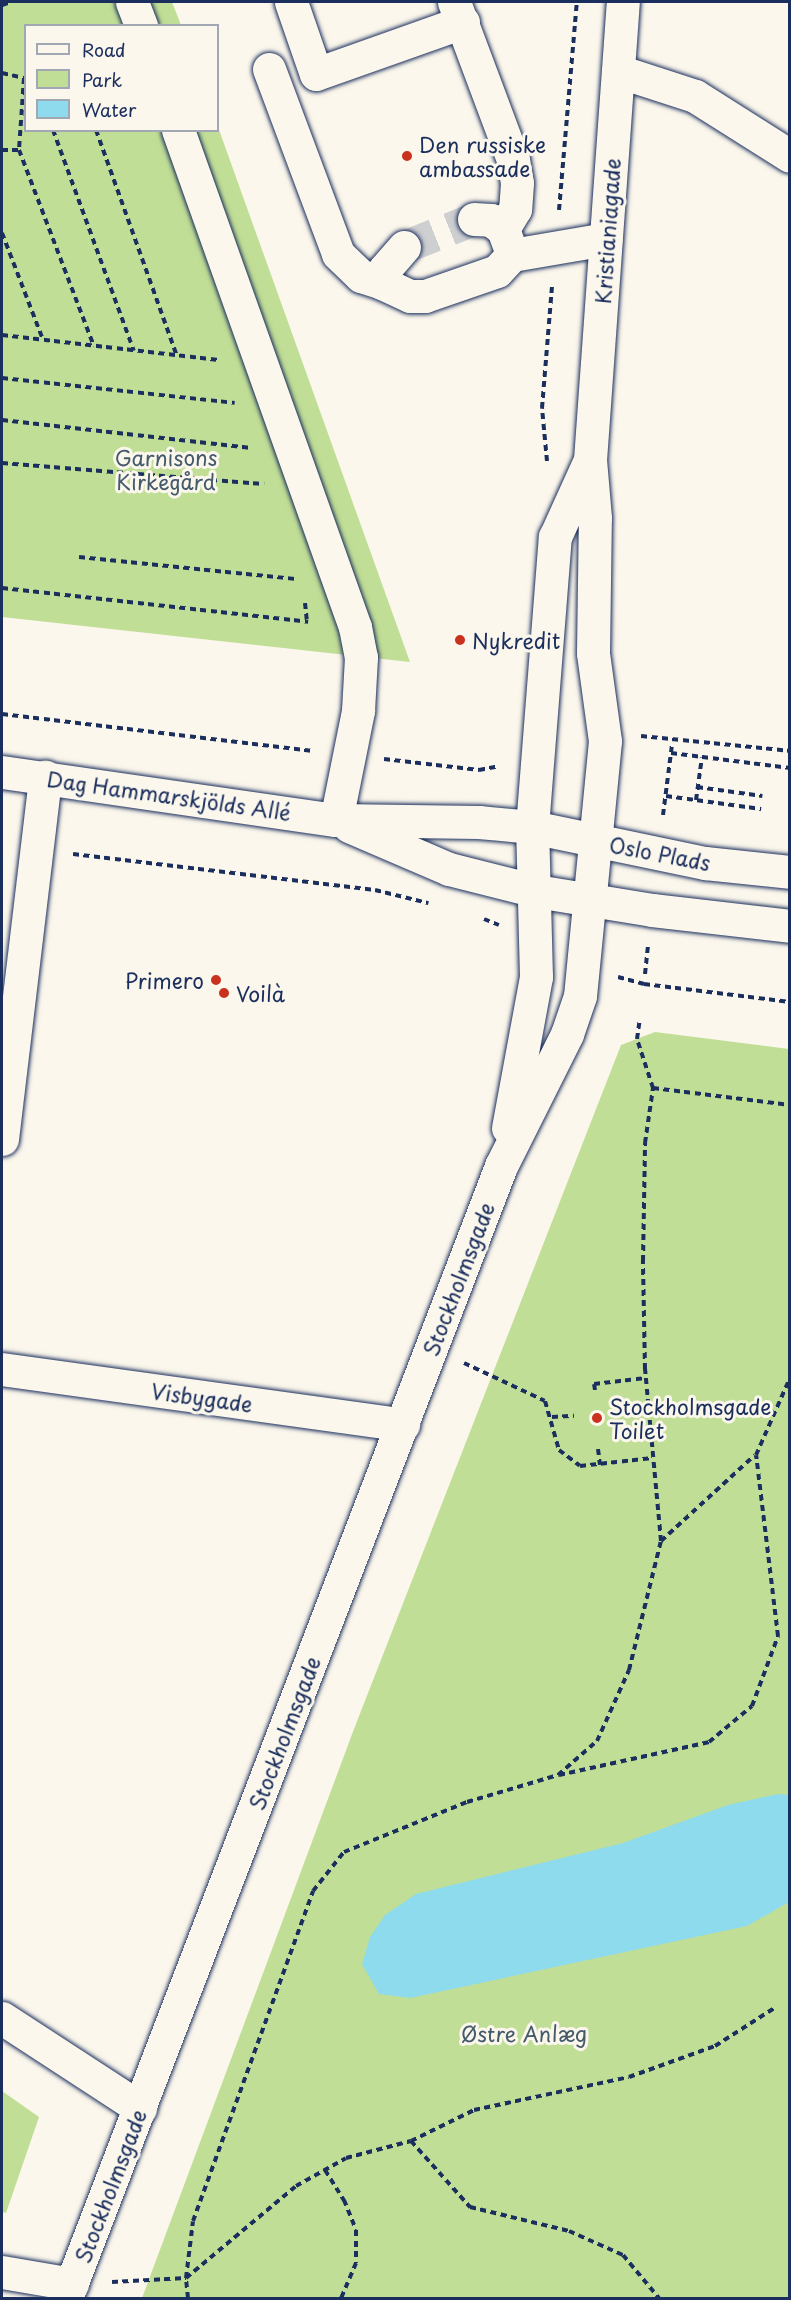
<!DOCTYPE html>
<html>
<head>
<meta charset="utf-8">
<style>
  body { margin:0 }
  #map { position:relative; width:791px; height:2300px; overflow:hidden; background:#fbf7ec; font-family:"Playpen Sans",sans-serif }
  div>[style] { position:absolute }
  .green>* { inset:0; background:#c1de96 }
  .water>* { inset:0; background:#8ddbec }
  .minor-tunnel>* { height:33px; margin-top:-16.5px; transform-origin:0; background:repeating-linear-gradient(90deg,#cecfd0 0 33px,transparent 0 49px) }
  .path>* { height:4px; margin-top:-2px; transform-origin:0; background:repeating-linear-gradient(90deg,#1b2f5e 0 6px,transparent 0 10.5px) }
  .roads { filter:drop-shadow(0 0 2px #1b2f5e) drop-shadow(0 0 2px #1b2f5e) }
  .minor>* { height:33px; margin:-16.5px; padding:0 16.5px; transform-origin:16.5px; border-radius:16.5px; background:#fbf7ec }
  .dots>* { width:16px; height:16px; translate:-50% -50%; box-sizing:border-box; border:3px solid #fbf7ec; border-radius:50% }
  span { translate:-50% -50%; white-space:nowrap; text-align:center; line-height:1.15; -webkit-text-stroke:6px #fbf7ec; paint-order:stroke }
  .poi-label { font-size:21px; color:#1b2f5e }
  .left { translate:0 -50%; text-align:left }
  .right { translate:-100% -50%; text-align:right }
  .street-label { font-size:21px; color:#1b2f5e }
  .park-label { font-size:21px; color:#445b6c }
  .frame { position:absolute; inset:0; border:3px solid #1b2f5e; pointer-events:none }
  .legend { position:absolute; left:24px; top:24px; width:195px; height:108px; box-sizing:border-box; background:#fbf7ec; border:2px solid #a1a7b3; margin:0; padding:8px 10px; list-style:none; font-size:18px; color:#1b2f5e }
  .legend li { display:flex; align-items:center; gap:12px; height:30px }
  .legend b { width:30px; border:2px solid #a1a7b3 }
</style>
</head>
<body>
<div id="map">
  <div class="green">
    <div style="clip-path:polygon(2px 2px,172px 2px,181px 25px,26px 26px,26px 130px,218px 130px,218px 127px,410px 662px,2px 617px)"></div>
    <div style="clip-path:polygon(655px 1032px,789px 1049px,789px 2298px,142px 2298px,354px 1729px,621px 1045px)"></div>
    <div style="clip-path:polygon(2px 2091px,39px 2117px,6px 2213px,2px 2212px)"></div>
  </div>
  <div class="water">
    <div style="clip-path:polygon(778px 1794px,789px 1795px,789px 1902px,747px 1926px,410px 1998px,379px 1994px,362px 1964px,370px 1937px,385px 1915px,416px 1894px,623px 1843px,728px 1805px)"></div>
  </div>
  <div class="minor-tunnel">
    <div style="left:404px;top:247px;width:75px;rotate:-21.8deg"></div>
  </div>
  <div class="path">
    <div style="left:2px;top:5px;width:9px;rotate:-18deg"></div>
    <div style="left:2px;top:73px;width:23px;rotate:13deg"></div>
    <div style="left:24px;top:78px;width:72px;rotate:94deg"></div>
    <div style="left:19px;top:150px;width:210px;rotate:69.1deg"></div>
    <div style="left:53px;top:130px;width:235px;rotate:69.9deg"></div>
    <div style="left:96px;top:130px;width:240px;rotate:70.3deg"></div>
    <div style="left:2px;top:150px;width:17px"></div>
    <div style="left:559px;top:210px;width:209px;rotate:-85.1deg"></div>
    <div style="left:2px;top:233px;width:115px;rotate:69deg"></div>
    <div style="left:2px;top:335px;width:218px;rotate:6.6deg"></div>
    <div style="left:2px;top:378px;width:234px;rotate:6.1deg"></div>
    <div style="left:2px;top:420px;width:251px;rotate:6.4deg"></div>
    <div style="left:547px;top:461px;width:53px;rotate:-95.4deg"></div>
    <div style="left:542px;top:408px;width:122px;rotate:-85.3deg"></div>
    <div style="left:2px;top:463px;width:263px;rotate:4.6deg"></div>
    <div style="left:79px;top:557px;width:219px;rotate:5.8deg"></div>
    <div style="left:2px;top:588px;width:308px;rotate:6.3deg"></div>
    <div style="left:305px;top:603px;width:19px;rotate:84deg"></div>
    <div style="left:2px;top:714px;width:311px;rotate:6.8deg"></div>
    <div style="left:641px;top:736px;width:150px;rotate:5.7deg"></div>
    <div style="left:671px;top:753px;width:120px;rotate:7.2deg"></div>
    <div style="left:384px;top:759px;width:96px;rotate:6.6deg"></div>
    <div style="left:479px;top:770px;width:20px;rotate:-11deg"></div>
    <div style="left:697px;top:787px;width:66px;rotate:7.9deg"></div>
    <div style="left:790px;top:787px;width:19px;rotate:90deg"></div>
    <div style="left:666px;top:796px;width:96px;rotate:7.8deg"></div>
    <div style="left:696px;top:800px;width:43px;rotate:-82.1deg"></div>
    <div style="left:663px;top:815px;width:71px;rotate:-82.7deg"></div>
    <div style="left:73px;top:854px;width:304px;rotate:6.8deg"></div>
    <div style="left:375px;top:890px;width:55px;rotate:13.8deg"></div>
    <div style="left:484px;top:919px;width:16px;rotate:22deg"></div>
    <div style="left:645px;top:974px;width:29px;rotate:-84deg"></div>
    <div style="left:618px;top:977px;width:27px;rotate:15deg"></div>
    <div style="left:644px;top:984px;width:147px;rotate:7deg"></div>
    <div style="left:653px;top:1088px;width:138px;rotate:7.1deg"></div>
    <div style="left:464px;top:1363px;width:89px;rotate:25.1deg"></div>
    <div style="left:545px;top:1401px;width:51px;rotate:74.1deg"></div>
    <div style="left:559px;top:1450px;width:26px;rotate:37deg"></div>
    <div style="left:580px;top:1466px;width:73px;rotate:-6.3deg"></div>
    <div style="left:595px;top:1390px;width:6px;rotate:-99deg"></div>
    <div style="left:594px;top:1384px;width:52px;rotate:-6.6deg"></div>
    <div style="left:552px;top:1417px;width:22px;rotate:-3deg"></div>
    <div style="left:598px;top:1449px;width:16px;rotate:83deg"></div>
    <div style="left:661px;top:1541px;width:127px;rotate:-42.5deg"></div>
    <div style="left:559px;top:1775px;width:154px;rotate:-12.4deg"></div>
    <div style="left:709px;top:1742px;width:56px;rotate:-39.9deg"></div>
    <div style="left:752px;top:1706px;width:75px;rotate:-69.6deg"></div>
    <div style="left:778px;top:1636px;width:182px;rotate:-96.9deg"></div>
    <div style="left:756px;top:1455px;width:84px;rotate:-66.2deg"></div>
    <div style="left:411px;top:2141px;width:89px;rotate:48.2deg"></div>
    <div style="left:470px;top:2207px;width:102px;rotate:13.6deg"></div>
    <div style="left:569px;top:2231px;width:59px;rotate:24deg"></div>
    <div style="left:623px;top:2255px;width:56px;rotate:50.1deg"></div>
    <div style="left:325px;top:2170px;width:36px;rotate:58deg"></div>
    <div style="left:344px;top:2200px;width:32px;rotate:68deg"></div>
    <div style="left:356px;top:2230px;width:33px;rotate:90deg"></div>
    <div style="left:356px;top:2263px;width:38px;rotate:113deg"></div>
    <div style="left:112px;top:2282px;width:74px;rotate:-3.1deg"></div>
    <div style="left:186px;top:2278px;width:143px;rotate:-39.9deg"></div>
    <div style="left:296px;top:2186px;width:57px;rotate:-29.2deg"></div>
    <div style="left:346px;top:2158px;width:67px;rotate:-14.7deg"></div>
    <div style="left:411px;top:2141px;width:70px;rotate:-26.2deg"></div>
    <div style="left:474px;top:2110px;width:158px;rotate:-12deg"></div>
    <div style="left:629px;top:2077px;width:91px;rotate:-19.8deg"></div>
    <div style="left:715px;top:2046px;width:72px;rotate:-32.6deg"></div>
    <div style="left:188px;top:2298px;width:20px;rotate:-96deg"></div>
    <div style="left:186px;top:2278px;width:57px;rotate:-83deg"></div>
    <div style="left:193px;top:2221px;width:351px;rotate:-70deg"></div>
    <div style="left:313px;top:1891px;width:50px;rotate:-51.5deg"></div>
    <div style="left:344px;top:1852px;width:133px;rotate:-22.1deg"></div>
    <div style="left:467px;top:1802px;width:95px;rotate:-16.5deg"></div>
    <div style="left:558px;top:1775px;width:52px;rotate:-41.1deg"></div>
    <div style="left:597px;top:1741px;width:78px;rotate:-65.7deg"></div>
    <div style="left:629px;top:1670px;width:133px;rotate:-76.1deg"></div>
    <div style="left:661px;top:1541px;width:173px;rotate:-95.3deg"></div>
    <div style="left:645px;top:1369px;width:108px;rotate:-91.1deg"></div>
    <div style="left:643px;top:1261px;width:118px;rotate:-89deg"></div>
    <div style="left:645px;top:1143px;width:56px;rotate:-81.7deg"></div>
    <div style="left:653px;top:1088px;width:52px;rotate:-108.1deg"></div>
    <div style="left:637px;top:1039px;width:21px;rotate:-82deg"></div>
  </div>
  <div class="roads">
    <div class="minor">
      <div style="left:132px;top:2px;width:26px;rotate:69deg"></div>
      <div style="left:291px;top:2px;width:76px;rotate:70.9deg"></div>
      <div style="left:316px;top:74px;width:156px;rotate:-19.5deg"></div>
      <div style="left:454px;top:2px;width:169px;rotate:69.5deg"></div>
      <div style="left:513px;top:160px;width:23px;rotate:80deg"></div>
      <div style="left:517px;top:183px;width:26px;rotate:94deg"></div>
      <div style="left:515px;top:209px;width:23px;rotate:121deg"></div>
      <div style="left:269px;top:69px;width:197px;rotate:69.5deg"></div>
      <div style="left:338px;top:254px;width:32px;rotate:44deg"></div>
      <div style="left:361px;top:276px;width:22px;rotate:18deg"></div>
      <div style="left:618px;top:71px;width:81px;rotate:18deg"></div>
      <div style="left:695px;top:96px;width:112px;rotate:32.3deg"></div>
      <div style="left:178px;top:130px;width:528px;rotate:70.4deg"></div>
      <div style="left:355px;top:627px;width:31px;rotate:79deg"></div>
      <div style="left:361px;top:657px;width:54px;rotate:93.2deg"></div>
      <div style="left:358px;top:711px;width:111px;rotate:101.4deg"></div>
      <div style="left:474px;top:219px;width:17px;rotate:3deg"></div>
      <div style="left:491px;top:220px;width:15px;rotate:37deg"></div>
      <div style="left:503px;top:229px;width:20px;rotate:70deg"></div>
      <div style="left:404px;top:247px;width:30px;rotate:131deg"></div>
      <div style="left:384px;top:270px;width:13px;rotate:99deg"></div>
      <div style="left:382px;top:283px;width:31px;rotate:25deg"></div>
      <div style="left:410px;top:296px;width:15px"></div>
      <div style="left:425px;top:296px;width:76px;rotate:-19.1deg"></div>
      <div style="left:497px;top:271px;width:22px;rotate:-47deg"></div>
      <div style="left:512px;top:255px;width:95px;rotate:-9.7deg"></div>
      <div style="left:2px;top:772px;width:337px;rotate:8.2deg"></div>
      <div style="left:336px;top:820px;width:143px;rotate:0.8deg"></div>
      <div style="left:479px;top:822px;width:53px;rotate:5.4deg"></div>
      <div style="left:532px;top:827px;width:177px;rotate:11.8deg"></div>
      <div style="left:705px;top:863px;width:85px;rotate:6deg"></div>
      <div style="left:349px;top:826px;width:109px;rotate:23.3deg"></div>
      <div style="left:449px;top:869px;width:90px;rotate:14.2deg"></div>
      <div style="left:536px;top:891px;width:118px;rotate:9.3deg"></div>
      <div style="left:652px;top:910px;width:139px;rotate:6.6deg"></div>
      <div style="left:508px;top:1128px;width:154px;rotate:-79.5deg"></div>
      <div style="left:536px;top:977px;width:150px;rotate:-91.5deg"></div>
      <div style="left:532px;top:827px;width:291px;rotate:-85.5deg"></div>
      <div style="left:555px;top:537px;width:82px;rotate:-65.6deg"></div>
      <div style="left:2px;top:1139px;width:365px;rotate:-83.2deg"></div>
      <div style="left:2px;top:1369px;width:405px;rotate:7.9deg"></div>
      <div style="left:2px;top:2018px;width:165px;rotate:33.1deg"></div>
      <div style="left:2px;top:2272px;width:71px;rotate:9.7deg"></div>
      <div style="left:66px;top:2298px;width:1213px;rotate:-68.98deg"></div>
      <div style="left:501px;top:1166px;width:148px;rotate:-63.4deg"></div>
      <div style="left:567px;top:1034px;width:40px;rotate:-71.1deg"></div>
      <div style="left:580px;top:996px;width:256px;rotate:-84.4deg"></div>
      <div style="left:605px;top:741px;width:89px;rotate:-97.8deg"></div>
      <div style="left:593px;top:653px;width:135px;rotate:-89.2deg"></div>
      <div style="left:595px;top:518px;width:58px;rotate:-94.9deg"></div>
      <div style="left:590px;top:460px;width:459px;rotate:-85.9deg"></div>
    </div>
  </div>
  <div class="dots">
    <div style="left:407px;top:156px;background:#c8321e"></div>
    <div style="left:460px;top:640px;background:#c8321e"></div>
    <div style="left:216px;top:980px;background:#c8321e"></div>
    <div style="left:224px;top:993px;background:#c8321e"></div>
    <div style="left:597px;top:1418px;background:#c8321e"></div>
  </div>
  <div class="poi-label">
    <span class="left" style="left:419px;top:156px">Den russiske<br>ambassade</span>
    <span class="left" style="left:472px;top:640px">Nykredit</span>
    <span class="right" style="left:204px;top:980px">Primero</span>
    <span class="left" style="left:236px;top:993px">Voilà</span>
    <span class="left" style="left:609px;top:1418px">Stockholmsgade<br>Toilet</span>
  </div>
  <div class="street-label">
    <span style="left:607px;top:231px;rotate:-86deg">Kristianiagade</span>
    <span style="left:169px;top:795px;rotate:8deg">Dag Hammarskjölds Allé</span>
    <span style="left:660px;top:853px;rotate:11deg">Oslo Plads</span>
    <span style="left:458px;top:1279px;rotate:-69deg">Stockholmsgade</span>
    <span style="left:202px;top:1397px;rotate:8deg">Visbygade</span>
    <span style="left:284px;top:1733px;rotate:-69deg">Stockholmsgade</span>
    <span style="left:110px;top:2186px;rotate:-69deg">Stockholmsgade</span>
  </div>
  <div class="park-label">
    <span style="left:166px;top:469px">Garnisons<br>Kirkegård</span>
    <span style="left:524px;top:2033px">Østre Anlæg</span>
  </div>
  <div class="frame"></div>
  <ul class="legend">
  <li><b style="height:8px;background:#fbf7ec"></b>Road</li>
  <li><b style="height:16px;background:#c1de96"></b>Park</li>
  <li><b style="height:16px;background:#8ddbec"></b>Water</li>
  </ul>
</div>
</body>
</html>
